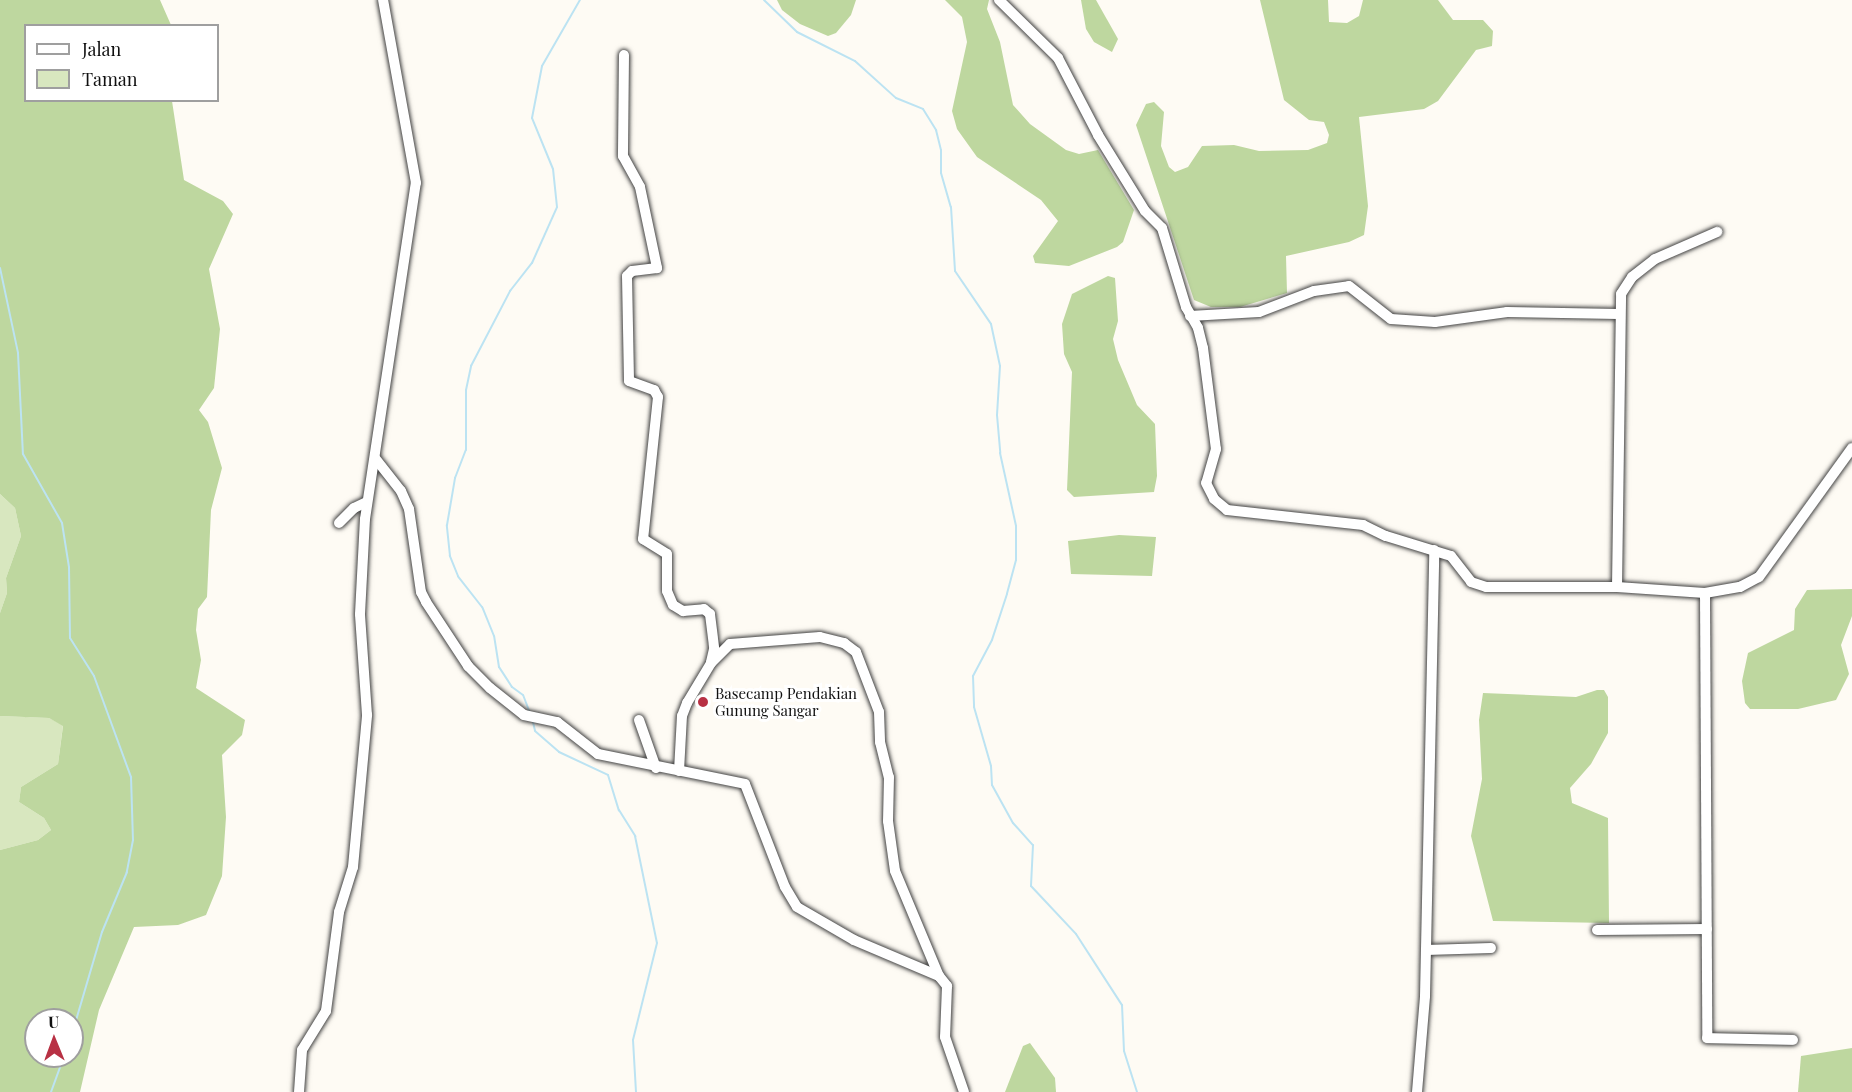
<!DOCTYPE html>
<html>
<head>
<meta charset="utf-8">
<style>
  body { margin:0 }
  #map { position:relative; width:1852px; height:1092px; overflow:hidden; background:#fefbf4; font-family:"Playfair Display",serif }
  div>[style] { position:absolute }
  .green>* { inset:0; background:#d8e7bf }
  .forest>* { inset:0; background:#bed79f }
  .stream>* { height:2px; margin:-1px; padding:0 1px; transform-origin:1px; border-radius:1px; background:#bce3f2 }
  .roads { filter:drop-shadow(0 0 2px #434343) drop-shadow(0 0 2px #434343) }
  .minor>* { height:10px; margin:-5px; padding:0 5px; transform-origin:5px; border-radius:5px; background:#fff }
  .dots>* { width:16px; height:16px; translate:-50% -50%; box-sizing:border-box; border:3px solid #fff; border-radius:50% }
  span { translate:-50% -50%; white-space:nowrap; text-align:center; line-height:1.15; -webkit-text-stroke:6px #fff; paint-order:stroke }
  .poi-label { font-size:15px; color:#101010 }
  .left { translate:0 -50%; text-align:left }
  .legend { position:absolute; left:24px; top:24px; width:195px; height:78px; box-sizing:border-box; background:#fff; border:2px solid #9f9f9f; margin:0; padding:8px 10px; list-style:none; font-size:18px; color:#101010 }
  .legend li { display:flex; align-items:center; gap:12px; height:30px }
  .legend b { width:30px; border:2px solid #9f9f9f }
  .north { position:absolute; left:24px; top:1008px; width:60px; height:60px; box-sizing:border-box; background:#fff; border:2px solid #9f9f9f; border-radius:50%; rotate:359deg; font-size:16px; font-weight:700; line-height:24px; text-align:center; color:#101010 }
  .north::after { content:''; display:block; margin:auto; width:21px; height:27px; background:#b83144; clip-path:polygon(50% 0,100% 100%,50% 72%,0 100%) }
</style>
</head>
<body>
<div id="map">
  <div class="green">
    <div style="clip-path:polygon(0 494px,15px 508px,21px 536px,6px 578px,7px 593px,0 613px)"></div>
    <div style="clip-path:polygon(0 716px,49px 718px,63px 725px,58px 764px,21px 787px,19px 802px,44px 818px,51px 830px,38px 840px,0 850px)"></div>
  </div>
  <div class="forest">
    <div style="clip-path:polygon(evenodd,0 0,160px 0,171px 25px,26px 26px,26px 100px,172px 101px,184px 180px,223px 201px,233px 214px,209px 269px,220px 329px,214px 388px,199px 410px,208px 422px,222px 468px,211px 510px,207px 597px,198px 609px,196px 630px,201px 660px,196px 688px,245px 720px,242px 735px,222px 755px,226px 817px,222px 876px,206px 915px,178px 925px,134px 927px,99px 1010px,80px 1092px,0 1092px,0 850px,38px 840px,51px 830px,44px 818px,19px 802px,21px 787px,58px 764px,63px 726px,49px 718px,0 716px,0 613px,7px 593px,6px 578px,21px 536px,15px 508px,0 494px,0 0,36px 1020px,72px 1020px,72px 1056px,36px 1056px,36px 1020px)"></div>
    <div style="clip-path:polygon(777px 0,856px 0,851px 15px,836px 33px,828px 36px,800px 24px,782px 10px)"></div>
    <div style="clip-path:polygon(945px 0,989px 0,987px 9px,1000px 42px,1013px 105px,1030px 124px,1066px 150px,1079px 154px,1098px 150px,1134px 210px,1123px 242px,1117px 247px,1069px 266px,1035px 263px,1033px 256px,1058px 221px,1041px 200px,977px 157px,957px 129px,952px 111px,967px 42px,962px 17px)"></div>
    <div style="clip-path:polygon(1081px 0,1096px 0,1118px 39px,1112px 52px,1094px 42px,1086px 29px)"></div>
    <div style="clip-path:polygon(1260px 0,1328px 0,1329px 22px,1347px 23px,1359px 16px,1363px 0,1438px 0,1453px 20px,1483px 20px,1493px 31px,1492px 46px,1476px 50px,1438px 101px,1424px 109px,1359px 117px,1368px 206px,1364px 235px,1349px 242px,1286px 256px,1287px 293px,1240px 307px,1211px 307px,1194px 300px,1136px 125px,1146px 104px,1154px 102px,1164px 112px,1161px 146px,1169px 167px,1175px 172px,1188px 167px,1202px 146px,1234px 145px,1259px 151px,1308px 150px,1327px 143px,1329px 135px,1324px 122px,1309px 120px,1284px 100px)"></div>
    <div style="clip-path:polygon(1108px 276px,1115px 278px,1118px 321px,1113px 339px,1118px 360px,1137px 405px,1155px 424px,1157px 476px,1154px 492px,1074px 497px,1067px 490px,1072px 372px,1064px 354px,1062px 324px,1072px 294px)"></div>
    <div style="clip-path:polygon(1119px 535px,1156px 537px,1152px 576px,1071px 574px,1068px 541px)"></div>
    <div style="clip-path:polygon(1852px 589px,1852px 616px,1841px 645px,1849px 674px,1836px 700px,1798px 709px,1750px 709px,1745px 703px,1742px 681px,1748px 653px,1794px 630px,1795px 609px,1807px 590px)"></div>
    <div style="clip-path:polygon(1597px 690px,1604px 690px,1608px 697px,1608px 733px,1591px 764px,1570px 788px,1572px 803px,1608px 818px,1609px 923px,1493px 921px,1471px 836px,1482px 779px,1479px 720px,1483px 693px,1576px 697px)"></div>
    <div style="clip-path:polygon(1030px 1043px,1055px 1078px,1056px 1092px,1005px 1092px,1023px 1046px)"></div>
    <div style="clip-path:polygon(1852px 1048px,1852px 1092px,1798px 1092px,1801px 1056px)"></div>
  </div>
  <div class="stream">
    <div style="left:764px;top:0;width:46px;rotate:44.1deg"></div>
    <div style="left:797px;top:32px;width:65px;rotate:26.6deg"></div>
    <div style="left:855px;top:61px;width:55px;rotate:42.1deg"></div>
    <div style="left:896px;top:98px;width:29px;rotate:22deg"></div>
    <div style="left:923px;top:109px;width:25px;rotate:58deg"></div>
    <div style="left:936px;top:130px;width:21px;rotate:76deg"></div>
    <div style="left:941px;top:150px;width:23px;rotate:90deg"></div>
    <div style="left:941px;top:173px;width:35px;rotate:74deg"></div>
    <div style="left:951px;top:207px;width:64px;rotate:86.4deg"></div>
    <div style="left:955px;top:271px;width:64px;rotate:55.8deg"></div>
    <div style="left:991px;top:324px;width:43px;rotate:77.9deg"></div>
    <div style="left:1000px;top:366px;width:49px;rotate:93.5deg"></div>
    <div style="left:997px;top:415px;width:38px;rotate:85deg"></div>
    <div style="left:1000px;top:453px;width:75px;rotate:77.6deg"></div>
    <div style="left:1016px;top:526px;width:34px;rotate:90deg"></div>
    <div style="left:1016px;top:560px;width:35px;rotate:105deg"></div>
    <div style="left:1007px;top:594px;width:48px;rotate:108.1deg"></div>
    <div style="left:992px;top:640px;width:41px;rotate:117.8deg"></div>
    <div style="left:973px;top:676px;width:31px;rotate:88deg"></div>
    <div style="left:974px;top:707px;width:61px;rotate:73.9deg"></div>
    <div style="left:991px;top:766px;width:19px;rotate:87deg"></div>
    <div style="left:992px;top:785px;width:43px;rotate:61.1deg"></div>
    <div style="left:1013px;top:823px;width:30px;rotate:48deg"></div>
    <div style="left:1033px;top:845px;width:41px;rotate:92.8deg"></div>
    <div style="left:1031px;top:886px;width:66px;rotate:46.8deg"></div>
    <div style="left:1076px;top:934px;width:85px;rotate:57.1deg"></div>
    <div style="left:1122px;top:1005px;width:46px;rotate:87.5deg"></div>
    <div style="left:1124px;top:1051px;width:43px;rotate:72.4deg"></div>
    <div style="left:0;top:268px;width:87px;rotate:78deg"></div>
    <div style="left:18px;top:353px;width:101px;rotate:87.2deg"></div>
    <div style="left:23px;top:454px;width:79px;rotate:60.5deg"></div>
    <div style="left:62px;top:523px;width:45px;rotate:81deg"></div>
    <div style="left:69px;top:567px;width:71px;rotate:89.2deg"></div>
    <div style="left:70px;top:638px;width:45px;rotate:57.7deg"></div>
    <div style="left:94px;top:676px;width:108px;rotate:69.9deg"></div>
    <div style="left:131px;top:777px;width:63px;rotate:88.2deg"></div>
    <div style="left:133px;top:840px;width:33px;rotate:101deg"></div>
    <div style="left:127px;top:872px;width:65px;rotate:112.6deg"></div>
    <div style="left:102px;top:932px;width:106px;rotate:106.4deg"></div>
    <div style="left:530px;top:713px;width:19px;rotate:-111deg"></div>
    <div style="left:523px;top:695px;width:14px;rotate:-144deg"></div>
    <div style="left:512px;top:687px;width:24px;rotate:-123deg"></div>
    <div style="left:499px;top:667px;width:31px;rotate:-99deg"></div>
    <div style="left:494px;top:636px;width:31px;rotate:-112deg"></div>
    <div style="left:482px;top:607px;width:39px;rotate:-128deg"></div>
    <div style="left:458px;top:576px;width:22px;rotate:-112deg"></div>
    <div style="left:450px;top:556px;width:31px;rotate:-96deg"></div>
    <div style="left:447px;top:525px;width:48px;rotate:-80.3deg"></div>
    <div style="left:455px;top:478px;width:30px;rotate:-69deg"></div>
    <div style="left:466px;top:450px;width:60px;rotate:-90deg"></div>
    <div style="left:466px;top:390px;width:25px;rotate:-78deg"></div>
    <div style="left:471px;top:366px;width:85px;rotate:-62.5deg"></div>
    <div style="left:510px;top:291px;width:36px;rotate:-52deg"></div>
    <div style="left:532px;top:263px;width:61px;rotate:-65.9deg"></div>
    <div style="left:557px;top:207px;width:38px;rotate:-96deg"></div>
    <div style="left:553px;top:169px;width:55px;rotate:-112.4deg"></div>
    <div style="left:532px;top:118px;width:53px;rotate:-79.1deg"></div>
    <div style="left:542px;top:66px;width:76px;rotate:-60.1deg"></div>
    <div style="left:533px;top:722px;width:9px;rotate:77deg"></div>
    <div style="left:535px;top:731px;width:32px;rotate:41deg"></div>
    <div style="left:559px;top:752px;width:54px;rotate:25.1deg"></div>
    <div style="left:608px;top:775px;width:37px;rotate:73deg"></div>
    <div style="left:619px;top:810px;width:31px;rotate:58deg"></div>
    <div style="left:635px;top:836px;width:109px;rotate:78.4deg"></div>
    <div style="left:657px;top:943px;width:100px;rotate:103.9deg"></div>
    <div style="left:633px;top:1040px;width:52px;rotate:86.7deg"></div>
    <div style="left:51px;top:1092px;width:38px;rotate:-70deg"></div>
  </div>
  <div class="roads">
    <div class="minor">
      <div style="left:999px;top:0;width:83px;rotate:44.5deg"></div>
      <div style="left:1058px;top:58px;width:87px;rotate:62.5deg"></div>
      <div style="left:1098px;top:135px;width:89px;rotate:58.3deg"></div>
      <div style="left:1145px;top:211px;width:24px;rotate:45deg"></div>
      <div style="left:1162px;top:228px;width:83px;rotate:73.1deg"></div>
      <div style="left:1186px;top:307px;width:24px;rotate:60deg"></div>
      <div style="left:1198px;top:328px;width:21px;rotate:76deg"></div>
      <div style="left:1203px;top:348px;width:102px;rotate:82.7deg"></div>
      <div style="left:1216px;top:449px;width:35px;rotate:106deg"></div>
      <div style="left:1206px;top:483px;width:18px;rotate:63deg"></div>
      <div style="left:1214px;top:499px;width:17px;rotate:40deg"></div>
      <div style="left:1227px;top:510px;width:137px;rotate:6.3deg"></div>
      <div style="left:1363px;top:525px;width:25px;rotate:26deg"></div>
      <div style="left:1386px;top:536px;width:68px;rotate:17.1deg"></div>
      <div style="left:1451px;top:556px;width:33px;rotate:52deg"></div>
      <div style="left:1471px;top:582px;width:16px;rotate:18deg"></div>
      <div style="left:1486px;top:587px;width:131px"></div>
      <div style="left:1617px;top:587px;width:88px;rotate:3.9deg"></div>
      <div style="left:1705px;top:593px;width:36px;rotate:-10deg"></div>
      <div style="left:1740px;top:587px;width:21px;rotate:-28deg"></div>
      <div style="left:1759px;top:577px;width:159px;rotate:-54.2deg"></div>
      <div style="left:624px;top:55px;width:101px;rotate:90.6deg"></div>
      <div style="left:623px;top:156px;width:35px;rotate:61deg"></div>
      <div style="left:640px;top:187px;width:83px;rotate:78.1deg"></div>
      <div style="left:657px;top:268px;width:25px;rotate:173deg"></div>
      <div style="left:632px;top:271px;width:7px;rotate:135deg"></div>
      <div style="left:627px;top:276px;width:105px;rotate:88.9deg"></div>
      <div style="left:629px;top:381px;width:27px;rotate:20deg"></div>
      <div style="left:654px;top:390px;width:8px;rotate:60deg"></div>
      <div style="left:658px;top:397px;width:143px;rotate:96deg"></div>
      <div style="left:643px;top:539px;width:28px;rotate:32deg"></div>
      <div style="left:667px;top:554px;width:37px;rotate:90deg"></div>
      <div style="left:667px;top:591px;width:15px;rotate:67deg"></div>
      <div style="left:673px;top:605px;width:12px;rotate:31deg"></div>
      <div style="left:683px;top:611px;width:21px;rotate:-5deg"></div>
      <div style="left:704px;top:609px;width:8px;rotate:40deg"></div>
      <div style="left:710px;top:614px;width:35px;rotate:83deg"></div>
      <div style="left:714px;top:649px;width:13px;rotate:103deg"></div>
      <div style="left:1190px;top:316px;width:69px;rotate:-3.3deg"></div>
      <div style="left:1259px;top:312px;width:59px;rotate:-20.9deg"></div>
      <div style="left:1314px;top:291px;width:35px;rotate:-8deg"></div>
      <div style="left:1349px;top:286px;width:53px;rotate:38.2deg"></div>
      <div style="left:1391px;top:319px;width:44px;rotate:3.9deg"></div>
      <div style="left:1435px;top:322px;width:73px;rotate:-7.9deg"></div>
      <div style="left:1507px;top:312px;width:111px;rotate:1deg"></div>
      <div style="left:375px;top:458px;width:42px;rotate:51.8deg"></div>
      <div style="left:401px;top:491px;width:20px;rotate:66deg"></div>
      <div style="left:409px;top:509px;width:84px;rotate:81.8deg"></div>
      <div style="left:421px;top:592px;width:11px;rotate:63deg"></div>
      <div style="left:426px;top:602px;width:77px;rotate:56.7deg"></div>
      <div style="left:468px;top:666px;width:31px;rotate:45deg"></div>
      <div style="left:490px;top:688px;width:43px;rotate:38.5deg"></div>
      <div style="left:524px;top:715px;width:34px;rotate:12deg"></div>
      <div style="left:557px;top:722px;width:52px;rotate:38deg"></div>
      <div style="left:598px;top:754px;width:150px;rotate:11.5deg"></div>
      <div style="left:745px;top:784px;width:110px;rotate:68.8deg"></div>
      <div style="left:785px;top:887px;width:23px;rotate:59deg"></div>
      <div style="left:797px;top:907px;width:66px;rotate:30.1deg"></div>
      <div style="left:854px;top:940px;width:92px;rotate:23deg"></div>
      <div style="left:339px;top:523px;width:21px;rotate:-45deg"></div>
      <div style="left:354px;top:508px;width:14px;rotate:-25deg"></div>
      <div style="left:1617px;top:587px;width:293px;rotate:-89.2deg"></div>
      <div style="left:1621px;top:294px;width:20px;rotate:-57deg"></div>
      <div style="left:1632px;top:277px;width:29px;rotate:-38deg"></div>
      <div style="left:1655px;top:259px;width:68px;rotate:-23.5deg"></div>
      <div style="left:1705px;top:593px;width:445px;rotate:89.7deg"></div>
      <div style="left:1707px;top:1038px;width:86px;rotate:1.3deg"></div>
      <div style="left:639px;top:720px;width:51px;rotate:70.5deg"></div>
      <div style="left:679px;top:771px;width:55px;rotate:-86.9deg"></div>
      <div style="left:682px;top:716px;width:14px;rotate:-69deg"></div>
      <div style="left:687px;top:703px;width:47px;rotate:-59deg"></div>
      <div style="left:711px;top:663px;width:27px;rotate:-45deg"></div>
      <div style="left:730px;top:644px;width:90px;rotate:-4.4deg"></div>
      <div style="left:820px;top:637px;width:25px;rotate:14deg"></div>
      <div style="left:844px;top:643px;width:15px;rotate:37deg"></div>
      <div style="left:856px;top:652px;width:64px;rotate:69deg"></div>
      <div style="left:879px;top:712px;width:30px;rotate:88deg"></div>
      <div style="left:880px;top:742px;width:36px;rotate:76deg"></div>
      <div style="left:889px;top:777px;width:44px;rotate:91.3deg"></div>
      <div style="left:888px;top:821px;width:50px;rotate:82deg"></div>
      <div style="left:895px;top:871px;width:114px;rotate:67.3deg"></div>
      <div style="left:939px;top:976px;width:13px;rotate:51deg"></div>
      <div style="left:947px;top:986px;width:51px;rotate:92.2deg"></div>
      <div style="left:945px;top:1037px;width:58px;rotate:70.9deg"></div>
      <div style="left:1597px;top:930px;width:110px;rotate:-0.5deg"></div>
      <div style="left:1426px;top:950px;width:65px;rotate:-1.8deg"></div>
      <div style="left:299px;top:1092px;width:42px;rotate:-85.9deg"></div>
      <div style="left:302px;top:1050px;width:46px;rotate:-58.4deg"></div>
      <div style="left:326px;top:1011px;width:100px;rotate:-82.5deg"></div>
      <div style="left:339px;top:912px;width:47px;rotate:-72.7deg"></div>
      <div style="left:353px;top:867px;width:153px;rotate:-84.7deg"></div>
      <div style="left:367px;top:715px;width:101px;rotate:-94deg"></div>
      <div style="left:360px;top:614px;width:95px;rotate:-87deg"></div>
      <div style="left:365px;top:519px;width:340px;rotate:-81.4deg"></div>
      <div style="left:416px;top:183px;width:186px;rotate:-100.2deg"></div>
      <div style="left:1417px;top:1092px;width:96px;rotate:-85.2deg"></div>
      <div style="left:1425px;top:996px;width:446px;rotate:-88.8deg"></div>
    </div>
  </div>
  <div class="dots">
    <div style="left:703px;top:702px;background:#b83144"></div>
  </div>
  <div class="poi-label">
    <span class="left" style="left:715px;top:702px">Basecamp Pendakian<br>Gunung Sangar</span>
  </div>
  <ul class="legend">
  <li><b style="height:8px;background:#fff"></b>Jalan</li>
  <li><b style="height:16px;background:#d8e7bf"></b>Taman</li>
  </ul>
  <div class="north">U</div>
</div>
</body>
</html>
